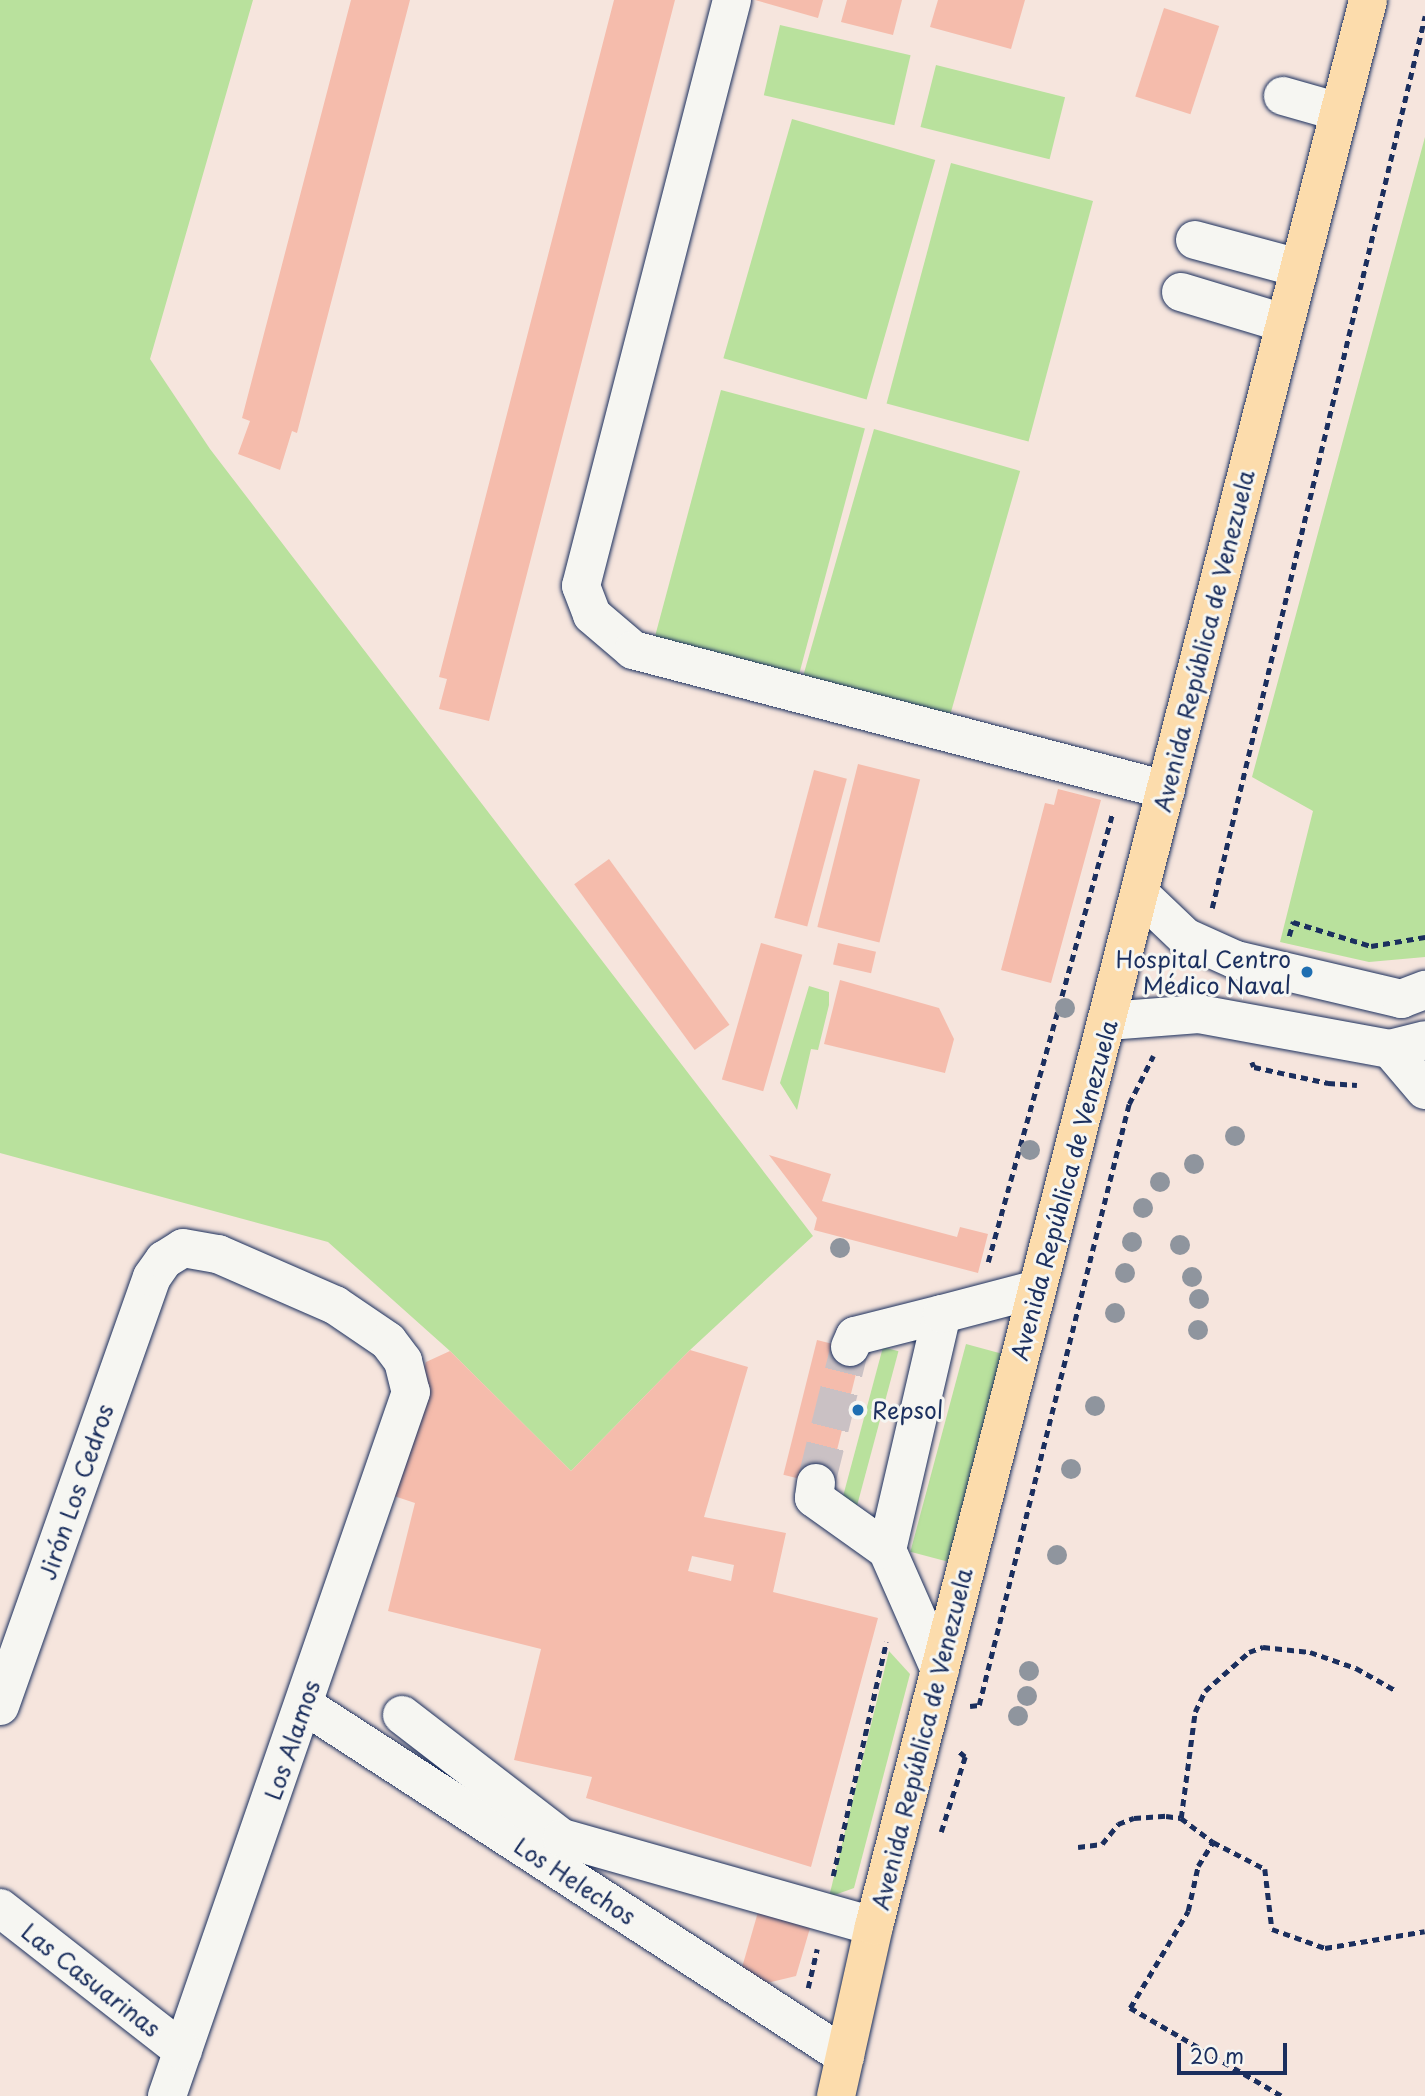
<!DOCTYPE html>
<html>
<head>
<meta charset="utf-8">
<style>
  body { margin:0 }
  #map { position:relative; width:1425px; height:2096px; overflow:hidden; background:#f6e5dd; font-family:"Playpen Sans",sans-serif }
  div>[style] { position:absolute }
  .green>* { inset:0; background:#b9e19d; transform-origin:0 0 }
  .building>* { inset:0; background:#f5bcac; transform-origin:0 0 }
  .minor-tunnel>* { height:38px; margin-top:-19px; transform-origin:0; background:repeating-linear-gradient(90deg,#cac1c4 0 38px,transparent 0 57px) }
  .path>* { height:4.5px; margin-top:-2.25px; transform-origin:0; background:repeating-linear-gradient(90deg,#1b2f5e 0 7px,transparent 0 12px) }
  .roads { filter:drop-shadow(0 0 2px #1b2f5e) drop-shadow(0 0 2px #1b2f5e) }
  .minor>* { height:38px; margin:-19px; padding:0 19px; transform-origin:19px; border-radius:19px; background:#f6f6f2 }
  .major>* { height:38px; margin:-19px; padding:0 19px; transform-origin:19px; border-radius:19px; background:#fcdcac }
  .trees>* { width:20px; height:20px; margin:-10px; border-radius:50%; background:#8f959e }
  .dots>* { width:19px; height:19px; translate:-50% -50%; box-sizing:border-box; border:4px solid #f6f6f2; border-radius:50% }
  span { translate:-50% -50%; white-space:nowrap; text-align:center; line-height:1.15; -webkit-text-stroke:6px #f6f6f2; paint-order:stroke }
  .street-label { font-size:23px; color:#1b2f5e }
  .poi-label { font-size:23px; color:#1b2f5e }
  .right { translate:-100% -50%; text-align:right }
  .left { translate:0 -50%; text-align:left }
  .scale { position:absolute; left:1177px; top:2043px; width:110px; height:32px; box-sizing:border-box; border:4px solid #1b2f5e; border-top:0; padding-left:9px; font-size:21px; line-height:24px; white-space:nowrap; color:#1b2f5e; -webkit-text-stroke:5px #f6f6f2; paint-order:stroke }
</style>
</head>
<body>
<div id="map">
  <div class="green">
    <div style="clip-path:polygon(0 0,253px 0,150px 359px,210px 449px,813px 1236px,690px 1350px,571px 1471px,450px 1351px,328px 1242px,0 1153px)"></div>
    <div style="left:780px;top:25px;width:134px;height:72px;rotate:13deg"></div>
    <div style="left:936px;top:65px;width:133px;height:64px;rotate:14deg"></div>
    <div style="left:792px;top:119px;width:149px;height:249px;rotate:16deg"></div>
    <div style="clip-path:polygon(1425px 137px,1425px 957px,1369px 962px,1280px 942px,1313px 811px,1252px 777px)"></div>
    <div style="left:951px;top:163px;width:147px;height:249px;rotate:15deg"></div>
    <div style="left:721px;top:390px;width:149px;height:260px;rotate:15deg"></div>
    <div style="left:874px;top:429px;width:152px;height:262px;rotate:16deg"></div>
    <div style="clip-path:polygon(809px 986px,829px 992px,829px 1005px,818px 1050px,811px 1049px,797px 1110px,780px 1083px)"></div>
    <div style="left:966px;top:1344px;width:43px;height:215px;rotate:15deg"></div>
    <div style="left:883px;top:1347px;width:16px;height:165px;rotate:15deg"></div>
    <div style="clip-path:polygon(889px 1651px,910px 1674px,854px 1888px,829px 1897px)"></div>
  </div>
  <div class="building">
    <div style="clip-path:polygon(351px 0,410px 0,297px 433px,292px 431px,280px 470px,238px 454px,250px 421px,242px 418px)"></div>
    <div style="clip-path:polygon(614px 0,675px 0,489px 721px,439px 709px,447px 679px,439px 677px)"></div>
    <div style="clip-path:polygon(755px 0,823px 0,818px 18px)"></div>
    <div style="clip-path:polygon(847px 0,902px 0,893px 35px,841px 22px)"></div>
    <div style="clip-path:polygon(938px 0,1025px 0,1011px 49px,930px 27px)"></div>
    <div style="left:1164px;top:8px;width:58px;height:93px;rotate:18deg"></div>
    <div style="left:858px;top:764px;width:64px;height:168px;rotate:14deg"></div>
    <div style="left:814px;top:770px;width:34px;height:153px;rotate:15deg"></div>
    <div style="clip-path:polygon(1058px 789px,1101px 800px,1051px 983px,1001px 970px,1045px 803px,1054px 805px)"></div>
    <div style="left:609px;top:859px;width:205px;height:43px;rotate:54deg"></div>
    <div style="left:761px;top:943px;width:43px;height:142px;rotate:16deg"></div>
    <div style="left:838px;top:943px;width:39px;height:22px;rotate:13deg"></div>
    <div style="clip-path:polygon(840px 980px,939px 1008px,954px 1039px,945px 1073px,824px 1044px)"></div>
    <div style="clip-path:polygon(769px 1155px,831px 1174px,822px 1201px,957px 1237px,960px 1227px,988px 1234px,978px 1273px,814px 1230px,817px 1218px)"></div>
    <div style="left:817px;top:1340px;width:46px;height:139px;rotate:14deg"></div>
    <div style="clip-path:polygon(evenodd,690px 1350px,748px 1367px,704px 1517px,786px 1533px,773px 1592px,878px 1618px,811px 1867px,586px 1798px,592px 1777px,514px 1760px,541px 1649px,388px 1611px,415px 1503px,388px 1494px,426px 1362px,450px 1351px,571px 1471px,690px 1350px,692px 1556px,734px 1565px,731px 1581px,688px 1571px,692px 1556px)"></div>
    <div style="clip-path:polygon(758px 1912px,810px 1928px,796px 1976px,767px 1983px,741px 1971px)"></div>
  </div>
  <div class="minor-tunnel">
    <div style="left:816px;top:1483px;width:140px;rotate:-76deg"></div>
  </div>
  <div class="path">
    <div style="left:1212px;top:908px;width:917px;rotate:-76.57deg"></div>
    <div style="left:1289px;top:936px;width:15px;rotate:-74deg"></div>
    <div style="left:1293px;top:922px;width:82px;rotate:17.1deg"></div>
    <div style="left:1371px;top:946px;width:55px;rotate:-9.5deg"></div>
    <div style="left:1252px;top:1062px;width:5px;rotate:68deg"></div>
    <div style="left:1254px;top:1067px;width:76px;rotate:12.2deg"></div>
    <div style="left:1328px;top:1083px;width:29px;rotate:4deg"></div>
    <div style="left:988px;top:1262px;width:464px;rotate:-74.5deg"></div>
    <div style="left:970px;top:1706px;width:9px;rotate:-6deg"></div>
    <div style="left:979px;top:1705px;width:619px;rotate:-75.99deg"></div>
    <div style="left:1129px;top:1104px;width:54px;rotate:-63.4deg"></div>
    <div style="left:1181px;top:1818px;width:107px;rotate:-82.5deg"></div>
    <div style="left:1195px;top:1712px;width:23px;rotate:-65deg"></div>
    <div style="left:1205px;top:1691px;width:59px;rotate:-41.6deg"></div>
    <div style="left:1249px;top:1652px;width:15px;rotate:-20deg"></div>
    <div style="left:1263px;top:1647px;width:47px;rotate:6.1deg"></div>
    <div style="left:1310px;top:1652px;width:49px;rotate:19.2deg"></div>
    <div style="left:1356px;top:1668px;width:45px;rotate:29.4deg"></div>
    <div style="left:941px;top:1832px;width:79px;rotate:-72.3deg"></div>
    <div style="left:965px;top:1757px;width:8px;rotate:-140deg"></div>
    <div style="left:1078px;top:1847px;width:24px;rotate:-7deg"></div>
    <div style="left:1102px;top:1844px;width:26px;rotate:-51deg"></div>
    <div style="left:1118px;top:1824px;width:17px;rotate:-21deg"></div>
    <div style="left:1134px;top:1818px;width:32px;rotate:-4deg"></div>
    <div style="left:1166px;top:1816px;width:15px;rotate:8deg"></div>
    <div style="left:1181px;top:1818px;width:40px;rotate:37deg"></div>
    <div style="left:833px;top:1876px;width:240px;rotate:-77.2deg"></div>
    <div style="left:808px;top:1988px;width:40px;rotate:-77deg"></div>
    <div style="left:1281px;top:2096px;width:175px;rotate:-149.8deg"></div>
    <div style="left:1130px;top:2008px;width:113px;rotate:-59.1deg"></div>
    <div style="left:1188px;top:1911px;width:46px;rotate:-77.5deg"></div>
    <div style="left:1198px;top:1866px;width:28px;rotate:-58deg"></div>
    <div style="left:1213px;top:1842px;width:59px;rotate:27.4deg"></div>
    <div style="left:1265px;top:1869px;width:60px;rotate:83.3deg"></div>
    <div style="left:1272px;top:1929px;width:56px;rotate:19.7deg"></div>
    <div style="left:1325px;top:1948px;width:101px;rotate:-9.6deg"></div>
  </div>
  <div class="roads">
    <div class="minor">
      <div style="left:732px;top:0;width:605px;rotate:104.45deg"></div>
      <div style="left:581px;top:586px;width:31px;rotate:69deg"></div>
      <div style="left:592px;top:615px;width:54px;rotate:40.5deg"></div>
      <div style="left:633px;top:650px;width:551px;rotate:14.72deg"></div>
      <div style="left:1283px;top:96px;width:58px;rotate:15.9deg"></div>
      <div style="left:1195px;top:240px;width:108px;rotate:15.1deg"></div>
      <div style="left:1181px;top:292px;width:108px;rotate:16.8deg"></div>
      <div style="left:1140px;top:894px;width:62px;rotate:43.7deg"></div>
      <div style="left:1185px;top:937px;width:56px;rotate:24.3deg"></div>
      <div style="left:1236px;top:960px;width:170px;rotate:13.3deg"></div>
      <div style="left:1401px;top:999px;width:26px;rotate:-21deg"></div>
      <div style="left:1108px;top:1021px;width:91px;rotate:-4.4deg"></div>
      <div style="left:1199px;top:1014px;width:194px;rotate:10.4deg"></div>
      <div style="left:1390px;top:1049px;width:36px;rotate:-14deg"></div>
      <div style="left:1390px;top:1049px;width:54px;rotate:49.5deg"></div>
      <div style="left:850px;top:1347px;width:12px;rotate:-66deg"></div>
      <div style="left:855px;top:1336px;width:90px;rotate:-14.2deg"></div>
      <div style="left:816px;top:1483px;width:15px;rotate:98deg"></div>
      <div style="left:814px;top:1498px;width:90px;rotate:35.5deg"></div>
      <div style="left:940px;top:1670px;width:131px;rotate:-113.8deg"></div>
      <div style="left:887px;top:1550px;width:242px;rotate:-76.9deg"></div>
      <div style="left:942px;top:1314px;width:98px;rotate:-14.7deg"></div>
      <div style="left:304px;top:1705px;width:645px;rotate:32.98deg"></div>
      <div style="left:0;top:1706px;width:455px;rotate:-70.5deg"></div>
      <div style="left:152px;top:1277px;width:21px;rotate:-55deg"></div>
      <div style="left:164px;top:1260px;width:22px;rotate:-32deg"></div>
      <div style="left:183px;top:1248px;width:36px;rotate:10deg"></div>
      <div style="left:218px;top:1254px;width:128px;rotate:23.6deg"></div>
      <div style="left:335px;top:1305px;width:64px;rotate:34.2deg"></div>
      <div style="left:388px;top:1341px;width:25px;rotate:53deg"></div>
      <div style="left:403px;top:1361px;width:32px;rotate:76deg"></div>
      <div style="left:411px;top:1392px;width:745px;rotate:109.12deg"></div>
      <div style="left:402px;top:1715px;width:202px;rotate:37.6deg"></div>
      <div style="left:562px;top:1838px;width:324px;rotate:15.8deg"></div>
      <div style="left:0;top:1908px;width:232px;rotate:38deg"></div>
    </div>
    <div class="major">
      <div style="left:836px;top:2096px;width:174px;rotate:-77.4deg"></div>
      <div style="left:874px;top:1926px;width:1988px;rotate:-75.61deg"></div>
    </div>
  </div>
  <div class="trees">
    <div style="left:1065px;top:1008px"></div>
    <div style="left:1235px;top:1136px"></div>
    <div style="left:1030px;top:1150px"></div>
    <div style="left:1194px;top:1164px"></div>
    <div style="left:1160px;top:1182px"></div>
    <div style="left:1143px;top:1208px"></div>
    <div style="left:1132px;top:1242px"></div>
    <div style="left:1180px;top:1245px"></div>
    <div style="left:840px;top:1248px"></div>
    <div style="left:1125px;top:1273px"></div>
    <div style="left:1192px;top:1277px"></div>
    <div style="left:1199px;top:1299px"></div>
    <div style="left:1115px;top:1313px"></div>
    <div style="left:1198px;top:1330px"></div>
    <div style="left:1095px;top:1406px"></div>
    <div style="left:1071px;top:1469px"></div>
    <div style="left:1057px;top:1555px"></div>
    <div style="left:1029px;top:1671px"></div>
    <div style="left:1027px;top:1696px"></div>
    <div style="left:1018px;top:1716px"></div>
  </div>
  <div class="dots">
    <div style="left:1307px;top:972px;background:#1f6fb2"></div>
    <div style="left:858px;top:1410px;background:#1f6fb2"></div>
  </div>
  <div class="street-label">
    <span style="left:1204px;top:641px;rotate:-76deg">Avenida República de Venezuela</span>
    <span style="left:1064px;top:1190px;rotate:-75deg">Avenida República de Venezuela</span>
    <span style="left:76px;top:1492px;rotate:-71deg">Jirón Los Cedros</span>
    <span style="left:922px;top:1739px;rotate:-76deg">Avenida República de Venezuela</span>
    <span style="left:292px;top:1740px;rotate:-71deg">Los Alamos</span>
    <span style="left:575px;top:1881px;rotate:33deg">Los Helechos</span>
    <span style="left:91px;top:1980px;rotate:38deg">Las Casuarinas</span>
  </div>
  <div class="poi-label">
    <span class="right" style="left:1291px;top:972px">Hospital Centro<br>Médico Naval</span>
    <span class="left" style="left:872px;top:1410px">Repsol</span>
  </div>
  <div class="scale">20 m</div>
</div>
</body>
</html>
